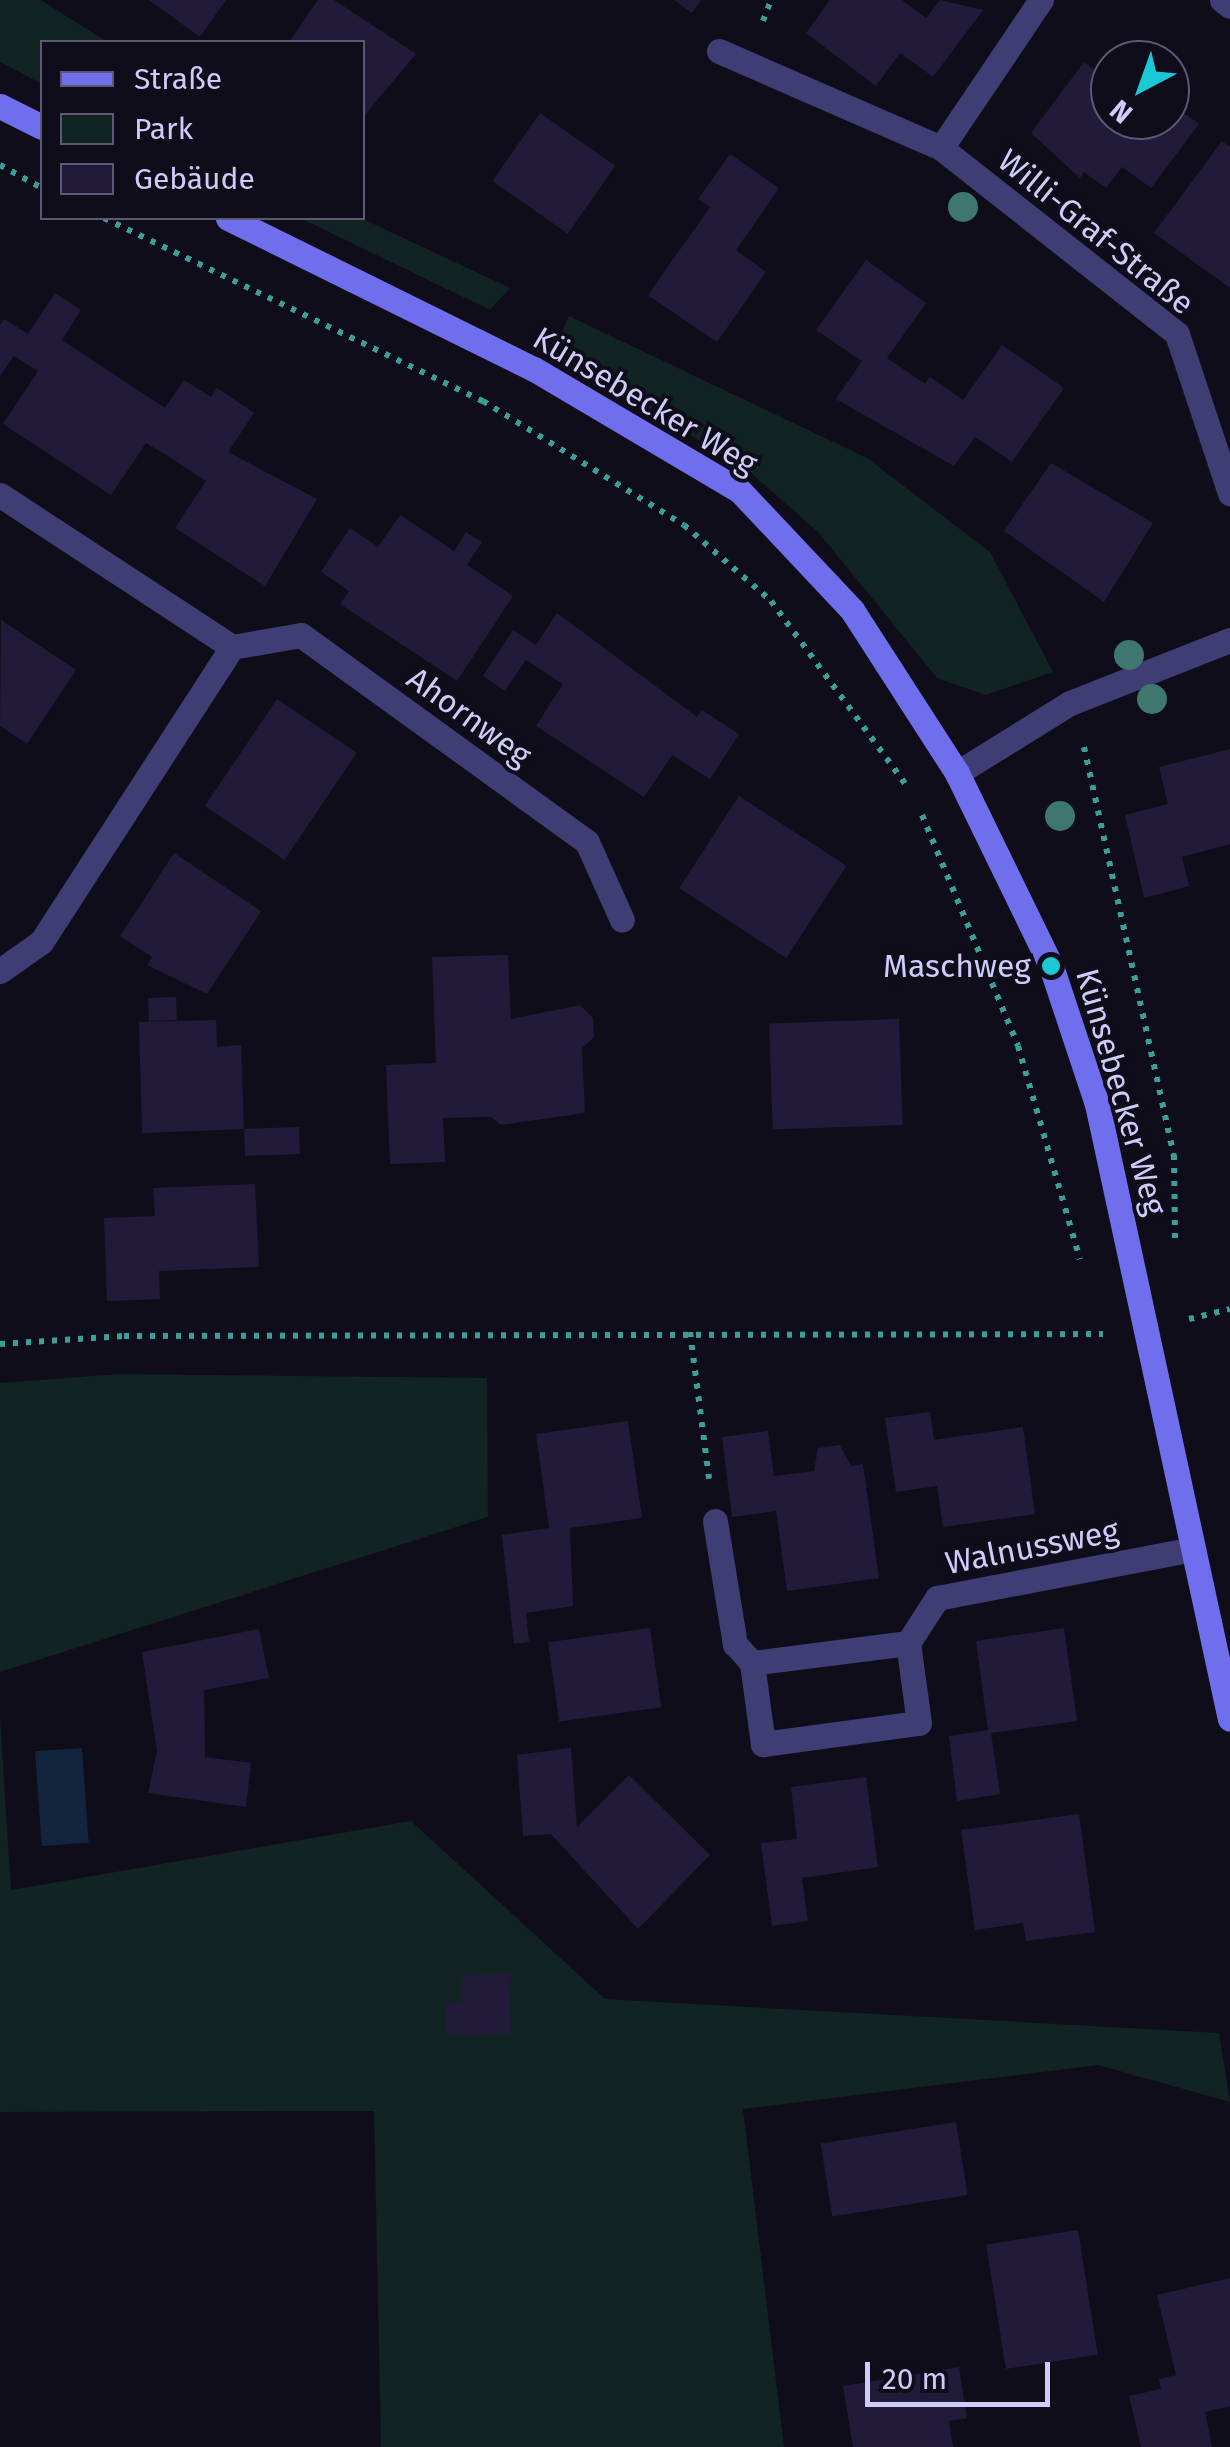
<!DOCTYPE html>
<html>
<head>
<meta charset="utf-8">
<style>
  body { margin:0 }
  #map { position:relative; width:1230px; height:2447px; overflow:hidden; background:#0f0d1a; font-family:"Fira Sans",sans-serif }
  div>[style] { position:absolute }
  .green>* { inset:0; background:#112322 }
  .water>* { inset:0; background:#12253d; transform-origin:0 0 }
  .building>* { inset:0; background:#211b39; transform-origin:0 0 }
  .path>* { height:6px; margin-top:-3px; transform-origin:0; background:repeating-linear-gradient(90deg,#3a9f96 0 5px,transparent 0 13px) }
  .lane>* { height:25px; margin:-12.5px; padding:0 12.5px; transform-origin:12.5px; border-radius:12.5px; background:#3e3d74 }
  .street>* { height:25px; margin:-12.5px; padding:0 12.5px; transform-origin:12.5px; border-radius:12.5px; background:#3e3d74 }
  .secondary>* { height:25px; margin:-12.5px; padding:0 12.5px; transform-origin:12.5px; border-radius:12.5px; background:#6f6fed }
  .trees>* { width:30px; height:30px; margin:-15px; border-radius:50%; background:#3d776d }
  .dots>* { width:28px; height:28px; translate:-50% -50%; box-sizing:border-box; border:5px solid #0f0d1a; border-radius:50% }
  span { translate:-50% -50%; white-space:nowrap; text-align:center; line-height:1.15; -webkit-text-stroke:8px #0f0d1a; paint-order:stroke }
  .street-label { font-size:32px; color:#d0ccf9 }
  .poi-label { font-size:32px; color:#d0ccf9 }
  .right { translate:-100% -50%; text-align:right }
  .legend { position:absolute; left:40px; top:40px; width:325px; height:180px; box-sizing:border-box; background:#0f0d1a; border:2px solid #5c5973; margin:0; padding:12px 18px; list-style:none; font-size:30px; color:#d0ccf9 }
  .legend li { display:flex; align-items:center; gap:20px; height:50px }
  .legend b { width:50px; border:2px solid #5c5973 }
  .north { position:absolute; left:1090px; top:40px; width:100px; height:100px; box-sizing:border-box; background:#0f0d1a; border:2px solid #5c5973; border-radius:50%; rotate:221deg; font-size:28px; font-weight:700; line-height:40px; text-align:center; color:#d0ccf9 }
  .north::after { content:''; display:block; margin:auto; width:35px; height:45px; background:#1ac8d6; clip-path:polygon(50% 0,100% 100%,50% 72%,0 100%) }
  .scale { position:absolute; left:865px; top:2362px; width:185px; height:45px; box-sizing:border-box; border:5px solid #d0ccf9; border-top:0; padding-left:12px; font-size:30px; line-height:35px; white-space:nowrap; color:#d0ccf9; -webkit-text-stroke:8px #0f0d1a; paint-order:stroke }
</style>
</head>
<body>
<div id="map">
  <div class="green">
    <div style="clip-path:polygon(0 0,41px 0,107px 42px,42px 42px,42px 84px,0 62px)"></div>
    <div style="clip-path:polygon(300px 218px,361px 218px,510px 288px,490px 310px)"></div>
    <div style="clip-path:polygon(569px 316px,867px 458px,990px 552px,1053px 672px,986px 695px,937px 678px,819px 533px,752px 474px,568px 358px,560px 336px)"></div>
    <div style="clip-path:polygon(119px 1374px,487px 1378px,488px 1517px,0 1672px,0 1383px)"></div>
    <div style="clip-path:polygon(0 1717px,11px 1890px,411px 1821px,605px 1999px,1219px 2033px,1230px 2102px,1098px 2065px,743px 2109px,784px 2447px,381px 2447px,374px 2111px,0 2112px)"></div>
  </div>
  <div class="water">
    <div style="left:82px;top:1748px;width:95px;height:47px;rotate:86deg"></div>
  </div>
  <div class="building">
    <div style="clip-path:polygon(149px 0,226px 0,200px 37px)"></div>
    <div style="clip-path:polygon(318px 0,334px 0,416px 54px,362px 118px,362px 42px,289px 42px)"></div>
    <div style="clip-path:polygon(674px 0,701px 0,692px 13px)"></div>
    <div style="clip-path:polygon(830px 0,902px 0,926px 18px,940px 0,983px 10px,933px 77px,900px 53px,876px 86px,806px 33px)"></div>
    <div style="clip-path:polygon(1084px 62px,1110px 82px,1110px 120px,1170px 120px,1170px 103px,1199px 124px,1151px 188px,1122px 167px,1106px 188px,1084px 172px,1080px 178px,1031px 133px)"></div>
    <div style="left:540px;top:113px;width:92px;height:83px;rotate:35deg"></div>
    <div style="clip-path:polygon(1222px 141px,1230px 147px,1230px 288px,1154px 233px)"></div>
    <div style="clip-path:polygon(730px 154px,779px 188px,736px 250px,766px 272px,717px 342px,648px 295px,710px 207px,698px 199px)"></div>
    <div style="clip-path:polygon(866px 260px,926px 303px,887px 358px,925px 384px,930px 377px,963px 400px,1002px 345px,1064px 388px,1012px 462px,975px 437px,954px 466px,836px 399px,862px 361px,816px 330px)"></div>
    <div style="clip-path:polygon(55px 293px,81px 310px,62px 340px,165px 408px,184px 380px,211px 397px,217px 388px,254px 413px,228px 452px,317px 499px,265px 586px,175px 528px,206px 481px,171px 458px,146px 443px,111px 495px,3px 424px,38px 371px,14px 356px,0 376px,0 325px,4px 319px,28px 334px)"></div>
    <div style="clip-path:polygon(1051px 463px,1153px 523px,1104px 602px,1004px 531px)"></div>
    <div style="clip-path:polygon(400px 515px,454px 551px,466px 532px,482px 542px,467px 565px,513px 596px,457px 681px,340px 604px,349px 591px,321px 572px,350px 528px,378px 547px)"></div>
    <div style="clip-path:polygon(557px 613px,697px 717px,702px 710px,739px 734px,710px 779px,672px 755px,644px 797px,536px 726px,563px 684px,526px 660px,505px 691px,483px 676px,513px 630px,536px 645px)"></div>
    <div style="clip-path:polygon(1px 620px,76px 670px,27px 744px,0 726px)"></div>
    <div style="left:277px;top:699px;width:96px;height:129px;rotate:34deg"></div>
    <div style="clip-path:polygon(1230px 749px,1230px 844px,1182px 857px,1189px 886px,1144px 898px,1125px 815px,1168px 804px,1159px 767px)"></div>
    <div style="left:739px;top:796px;width:128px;height:110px;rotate:33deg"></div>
    <div style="clip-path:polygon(174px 853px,261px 911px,207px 994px,147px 965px,152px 957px,120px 936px)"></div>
    <div style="clip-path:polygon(508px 955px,511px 1019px,580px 1005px,593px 1018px,594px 1037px,582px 1048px,585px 1113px,501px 1125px,491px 1117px,443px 1118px,445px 1162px,390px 1164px,386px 1065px,436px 1063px,432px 957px)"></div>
    <div style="left:176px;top:997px;width:23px;height:28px;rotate:88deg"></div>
    <div style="left:899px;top:1019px;width:106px;height:130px;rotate:88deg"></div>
    <div style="clip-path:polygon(216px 1020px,217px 1047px,241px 1045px,244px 1129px,142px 1133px,139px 1022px)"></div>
    <div style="left:299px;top:1127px;width:27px;height:55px;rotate:88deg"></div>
    <div style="clip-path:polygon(255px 1184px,259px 1267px,159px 1271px,160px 1299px,107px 1301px,104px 1218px,155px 1216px,153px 1188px)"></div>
    <div style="clip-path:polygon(930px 1412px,934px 1440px,1023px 1427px,1035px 1514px,943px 1527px,937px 1486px,896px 1492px,885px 1418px)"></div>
    <div style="clip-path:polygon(628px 1421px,642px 1518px,570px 1528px,573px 1606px,526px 1613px,529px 1642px,514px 1644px,502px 1535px,549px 1528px,536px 1434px)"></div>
    <div style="clip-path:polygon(768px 1431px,774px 1476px,814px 1471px,818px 1448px,840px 1445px,851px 1466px,863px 1464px,879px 1578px,787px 1591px,776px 1511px,732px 1517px,722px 1437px)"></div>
    <div style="left:650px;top:1628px;width:80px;height:103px;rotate:82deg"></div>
    <div style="clip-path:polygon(1064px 1628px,1077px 1721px,991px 1733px,1000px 1794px,957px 1801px,949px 1736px,988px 1730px,976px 1641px)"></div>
    <div style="clip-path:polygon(259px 1629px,269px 1678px,204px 1690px,205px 1757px,251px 1763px,246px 1807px,148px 1793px,157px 1751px,142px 1652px)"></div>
    <div style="clip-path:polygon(571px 1748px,577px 1827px,629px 1775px,710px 1855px,638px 1929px,551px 1834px,523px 1836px,517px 1755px)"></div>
    <div style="clip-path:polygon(866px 1777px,878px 1867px,802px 1878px,808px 1921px,772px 1926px,761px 1843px,797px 1839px,791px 1787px)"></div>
    <div style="clip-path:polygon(1079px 1814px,1095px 1932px,1026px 1941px,1023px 1923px,975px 1930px,961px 1830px)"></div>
    <div style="clip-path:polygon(509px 1973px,511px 2034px,446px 2035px,446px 2003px,461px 2002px,461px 1975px)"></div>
    <div style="left:956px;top:2122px;width:74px;height:137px;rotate:81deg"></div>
    <div style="left:1078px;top:2230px;width:126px;height:93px;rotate:81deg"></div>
    <div style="clip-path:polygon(1230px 2278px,1230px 2406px,1205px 2412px,1212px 2447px,1141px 2447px,1129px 2396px,1161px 2389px,1159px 2379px,1176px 2375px,1157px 2295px)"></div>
    <div style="clip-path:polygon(959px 2367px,967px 2418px,949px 2421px,953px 2447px,853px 2447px,843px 2386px)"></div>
  </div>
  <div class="path">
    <div style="left:763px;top:21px;width:22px;rotate:-69deg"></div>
    <div style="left:0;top:165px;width:48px;rotate:28.7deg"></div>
    <div style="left:104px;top:218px;width:421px;rotate:25.8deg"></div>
    <div style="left:483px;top:401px;width:236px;rotate:31.7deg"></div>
    <div style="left:684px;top:525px;width:116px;rotate:41.1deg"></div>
    <div style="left:771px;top:601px;width:230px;rotate:53.7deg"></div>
    <div style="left:1084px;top:747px;width:418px;rotate:77.6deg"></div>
    <div style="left:1174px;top:1155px;width:84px;rotate:89.3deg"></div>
    <div style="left:922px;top:815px;width:250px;rotate:67.4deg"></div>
    <div style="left:1018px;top:1046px;width:222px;rotate:73.8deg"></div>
    <div style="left:1189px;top:1319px;width:42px;rotate:-13.7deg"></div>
    <div style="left:690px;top:1332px;width:148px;rotate:82.6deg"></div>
    <div style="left:0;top:1344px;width:124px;rotate:-3.7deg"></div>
    <div style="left:124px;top:1336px;width:979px;rotate:-0.12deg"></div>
  </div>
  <div class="lane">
    <div style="left:1222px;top:0;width:10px;rotate:37deg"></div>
  </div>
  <div class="street">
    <div style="left:719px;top:51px;width:242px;rotate:23.6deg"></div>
    <div style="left:941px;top:148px;width:300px;rotate:38.2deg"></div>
    <div style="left:1177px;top:334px;width:168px;rotate:71.6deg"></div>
    <div style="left:941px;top:148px;width:179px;rotate:-56deg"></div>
    <div style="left:0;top:495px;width:277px;rotate:33.2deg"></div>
    <div style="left:232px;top:647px;width:351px;rotate:122.9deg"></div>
    <div style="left:41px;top:942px;width:50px;rotate:144.7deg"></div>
    <div style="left:232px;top:647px;width:70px;rotate:-9.9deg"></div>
    <div style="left:301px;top:635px;width:353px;rotate:35.9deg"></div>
    <div style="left:587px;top:842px;width:85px;rotate:65.8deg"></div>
    <div style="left:957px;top:773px;width:133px;rotate:-31.8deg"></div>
    <div style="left:1070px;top:703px;width:172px;rotate:-21.5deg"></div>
    <div style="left:715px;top:1521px;width:125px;rotate:80.8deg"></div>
    <div style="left:735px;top:1644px;width:25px;rotate:48deg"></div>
    <div style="left:908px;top:1643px;width:157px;rotate:172.7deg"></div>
    <div style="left:752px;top:1663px;width:82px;rotate:82.3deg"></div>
    <div style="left:763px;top:1744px;width:157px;rotate:-7.7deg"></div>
    <div style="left:919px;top:1723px;width:81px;rotate:-97.8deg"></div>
    <div style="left:908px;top:1643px;width:54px;rotate:-57.2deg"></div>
    <div style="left:937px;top:1598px;width:261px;rotate:-10.8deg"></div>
  </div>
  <div class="secondary">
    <div style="left:0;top:106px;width:47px;rotate:26.6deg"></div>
    <div style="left:228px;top:218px;width:341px;rotate:26.3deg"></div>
    <div style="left:534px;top:369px;width:238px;rotate:30.6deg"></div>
    <div style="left:739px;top:490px;width:165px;rotate:46.7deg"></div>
    <div style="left:852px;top:610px;width:194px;rotate:57.2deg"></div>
    <div style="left:957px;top:773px;width:215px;rotate:64deg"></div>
    <div style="left:1051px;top:966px;width:145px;rotate:71.6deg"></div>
    <div style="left:1097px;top:1104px;width:629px;rotate:77.8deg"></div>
  </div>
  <div class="trees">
    <div style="left:963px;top:207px"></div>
    <div style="left:1129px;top:655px"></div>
    <div style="left:1152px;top:699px"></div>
    <div style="left:1060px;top:816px"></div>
  </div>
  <div class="dots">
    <div style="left:1051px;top:966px;background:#1ac8d6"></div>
  </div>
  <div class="street-label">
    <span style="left:1096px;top:232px;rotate:39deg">Willi-Graf-Straße</span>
    <span style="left:645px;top:401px;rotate:31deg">Künsebecker Weg</span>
    <span style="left:469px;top:717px;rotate:36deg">Ahornweg</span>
    <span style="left:1121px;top:1092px;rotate:74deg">Künsebecker Weg</span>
    <span style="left:1032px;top:1547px;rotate:-11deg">Walnussweg</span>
  </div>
  <div class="poi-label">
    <span class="right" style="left:1031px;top:966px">Maschweg</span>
  </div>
  <ul class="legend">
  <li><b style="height:12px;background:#6f6fed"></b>Straße</li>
  <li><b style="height:28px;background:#112322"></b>Park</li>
  <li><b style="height:28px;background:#211b39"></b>Gebäude</li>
  </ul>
  <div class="north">N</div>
  <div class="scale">20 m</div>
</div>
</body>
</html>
